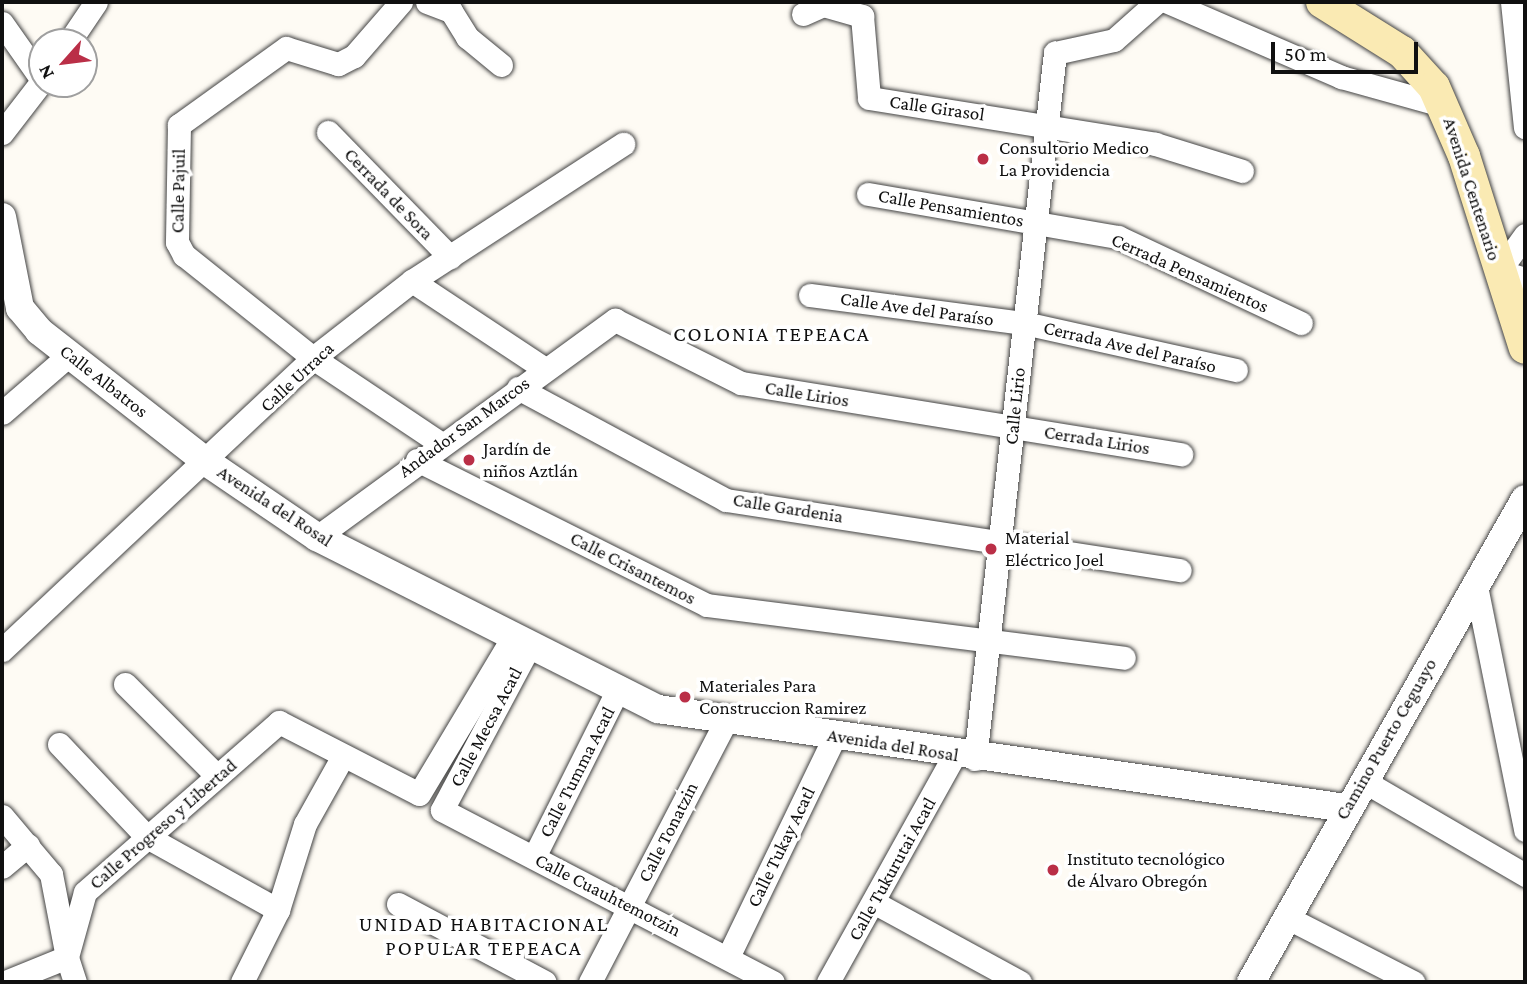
<!DOCTYPE html>
<html>
<head>
<meta charset="utf-8">
<style>
  body { margin:0 }
  #map { position:relative; width:1527px; height:984px; overflow:hidden; background:#fefbf4; font-family:"Crimson Pro",serif }
  div>[style] { position:absolute }
  .roads { filter:drop-shadow(0 0 2px #434343) drop-shadow(0 0 2px #434343) }
  .minor>* { height:23px; margin:-11.5px; padding:0 11.5px; transform-origin:11.5px; border-radius:11.5px; background:#fff }
  .tertiary>* { height:28px; margin:-14px; padding:0 14px; transform-origin:14px; border-radius:14px; background:#fff }
  .secondary>* { height:32px; margin:-16px; padding:0 16px; transform-origin:16px; border-radius:16px; background:#faeab3 }
  .dots>* { width:19px; height:19px; translate:-50% -50%; box-sizing:border-box; border:4px solid #fff; border-radius:50% }
  span { translate:-50% -50%; white-space:nowrap; text-align:center; line-height:1.15; -webkit-text-stroke:7px #fff; paint-order:stroke }
  .street-label { font-size:19px; color:#101010 }
  .poi-label { font-size:19px; color:#101010 }
  .left { translate:0 -50%; text-align:left }
  .neighbourhood-label { font-size:21px; color:#101010; letter-spacing:2px }
  .frame { position:absolute; inset:0; border:4px solid #101010; pointer-events:none }
  .north { position:absolute; left:28px; top:28px; width:70px; height:70px; box-sizing:border-box; background:#fff; border:2px solid #9f9f9f; border-radius:50%; rotate:242deg; font-size:19px; font-weight:700; line-height:28px; text-align:center; color:#101010 }
  .north::after { content:''; display:block; margin:auto; width:24px; height:32px; background:#ba2f47; clip-path:polygon(50% 0,100% 100%,50% 72%,0 100%) }
  .scale { position:absolute; left:1271px; top:42px; width:147px; height:32px; box-sizing:border-box; border:4px solid #101010; border-top:0; padding-left:9px; font-size:21px; line-height:24px; white-space:nowrap; color:#101010; -webkit-text-stroke:5px #fff; paint-order:stroke }
</style>
</head>
<body>
<div id="map">
  <div class="roads">
    <div class="minor">
      <div style="left:401px;top:2px;width:72px;rotate:131deg"></div>
      <div style="left:354px;top:56px;width:18px;rotate:153deg"></div>
      <div style="left:338px;top:64px;width:54px;rotate:-162.9deg"></div>
      <div style="left:286px;top:48px;width:132px;rotate:144.3deg"></div>
      <div style="left:179px;top:125px;width:117px;rotate:91deg"></div>
      <div style="left:177px;top:242px;width:15px;rotate:62deg"></div>
      <div style="left:184px;top:255px;width:165px;rotate:38.6deg"></div>
      <div style="left:313px;top:358px;width:153px;rotate:33.8deg"></div>
      <div style="left:427px;top:2px;width:26px;rotate:21deg"></div>
      <div style="left:451px;top:11px;width:31px;rotate:58deg"></div>
      <div style="left:467px;top:37px;width:44px;rotate:39.5deg"></div>
      <div style="left:1168px;top:2px;width:189px;rotate:23.4deg"></div>
      <div style="left:1341px;top:77px;width:108px;rotate:15.6deg"></div>
      <div style="left:1512px;top:2px;width:126px;rotate:84.1deg"></div>
      <div style="left:803px;top:14px;width:22px;rotate:-24deg"></div>
      <div style="left:823px;top:5px;width:41px;rotate:15.8deg"></div>
      <div style="left:862px;top:16px;width:82px;rotate:85.1deg"></div>
      <div style="left:869px;top:98px;width:290px;rotate:9.1deg"></div>
      <div style="left:1155px;top:144px;width:91px;rotate:17.2deg"></div>
      <div style="left:2px;top:23px;width:70px;rotate:54.9deg"></div>
      <div style="left:69px;top:42px;width:48px;rotate:-56deg"></div>
      <div style="left:328px;top:132px;width:175px;rotate:45.7deg"></div>
      <div style="left:2px;top:133px;width:66px;rotate:-52.4deg"></div>
      <div style="left:868px;top:194px;width:254px;rotate:9.8deg"></div>
      <div style="left:1118px;top:237px;width:202px;rotate:25.2deg"></div>
      <div style="left:1525px;top:235px;width:44px;rotate:125.8deg"></div>
      <div style="left:1499px;top:271px;width:27px;rotate:17deg"></div>
      <div style="left:412px;top:281px;width:159px;rotate:33.5deg"></div>
      <div style="left:810px;top:295px;width:216px;rotate:7.5deg"></div>
      <div style="left:1024px;top:323px;width:217px;rotate:12.5deg"></div>
      <div style="left:518px;top:388px;width:236px;rotate:28.3deg"></div>
      <div style="left:726px;top:500px;width:459px;rotate:8.8deg"></div>
      <div style="left:2px;top:413px;width:89px;rotate:-40.9deg"></div>
      <div style="left:417px;top:460px;width:324px;rotate:26.6deg"></div>
      <div style="left:707px;top:605px;width:420px;rotate:7.2deg"></div>
      <div style="left:317px;top:537px;width:369px;rotate:-36.1deg"></div>
      <div style="left:615px;top:320px;width:141px;rotate:26.6deg"></div>
      <div style="left:741px;top:383px;width:446px;rotate:9.2deg"></div>
      <div style="left:1475px;top:581px;width:254px;rotate:78.6deg"></div>
      <div style="left:531px;top:643px;width:189px;rotate:118.1deg"></div>
      <div style="left:442px;top:810px;width:373px;rotate:27.5deg"></div>
      <div style="left:2px;top:650px;width:427px;rotate:-43.2deg"></div>
      <div style="left:313px;top:358px;width:125px;rotate:-37.9deg"></div>
      <div style="left:412px;top:281px;width:252px;rotate:-33deg"></div>
      <div style="left:125px;top:684px;width:130px;rotate:45deg"></div>
      <div style="left:59px;top:744px;width:128px;rotate:46.6deg"></div>
      <div style="left:147px;top:837px;width:150px;rotate:29.1deg"></div>
      <div style="left:975px;top:759px;width:711px;rotate:-83.54deg"></div>
      <div style="left:1055px;top:53px;width:60px;rotate:-12.4deg"></div>
      <div style="left:1114px;top:40px;width:57px;rotate:-41.5deg"></div>
      <div style="left:1362px;top:780px;width:189px;rotate:30.2deg"></div>
      <div style="left:2px;top:816px;width:76px;rotate:49.8deg"></div>
      <div style="left:51px;top:874px;width:85px;rotate:79.1deg"></div>
      <div style="left:67px;top:957px;width:67px;rotate:158deg"></div>
      <div style="left:534px;top:857px;width:190px;rotate:-63.4deg"></div>
      <div style="left:2px;top:867px;width:34px;rotate:-40deg"></div>
      <div style="left:875px;top:903px;width:165px;rotate:28.6deg"></div>
      <div style="left:398px;top:904px;width:166px;rotate:28deg"></div>
      <div style="left:1286px;top:917px;width:143px;rotate:27.1deg"></div>
      <div style="left:728px;top:957px;width:246px;rotate:-64.2deg"></div>
      <div style="left:75px;top:982px;width:26px;rotate:-108deg"></div>
      <div style="left:67px;top:957px;width:67px;rotate:-74.5deg"></div>
      <div style="left:85px;top:892px;width:258px;rotate:-41.2deg"></div>
      <div style="left:279px;top:722px;width:157px;rotate:27.2deg"></div>
      <div style="left:419px;top:794px;width:185px;rotate:-59.1deg"></div>
      <div style="left:242px;top:982px;width:80px;rotate:-63.4deg"></div>
      <div style="left:278px;top:910px;width:90px;rotate:-72.6deg"></div>
      <div style="left:305px;top:824px;width:78px;rotate:-60.8deg"></div>
      <div style="left:590px;top:982px;width:297px;rotate:-62.5deg"></div>
      <div style="left:828px;top:982px;width:261px;rotate:-60.9deg"></div>
    </div>
    <div class="tertiary">
      <div style="left:2px;top:217px;width:93px;rotate:78.8deg"></div>
      <div style="left:20px;top:308px;width:30px;rotate:50deg"></div>
      <div style="left:39px;top:331px;width:214px;rotate:38deg"></div>
      <div style="left:208px;top:463px;width:132px;rotate:34.2deg"></div>
      <div style="left:317px;top:537px;width:382px;rotate:26.8deg"></div>
      <div style="left:658px;top:709px;width:695px;rotate:8.19deg"></div>
      <div style="left:1251px;top:982px;width:555px;rotate:-60.43deg"></div>
    </div>
    <div class="secondary">
      <div style="left:1322px;top:2px;width:94px;rotate:32deg"></div>
      <div style="left:1402px;top:52px;width:47px;rotate:47.6deg"></div>
      <div style="left:1434px;top:87px;width:75px;rotate:66.5deg"></div>
      <div style="left:1464px;top:156px;width:201px;rotate:72.4deg"></div>
    </div>
  </div>
  <div class="dots">
    <div style="left:983px;top:159px;background:#ba2f47"></div>
    <div style="left:469px;top:460px;background:#ba2f47"></div>
    <div style="left:991px;top:549px;background:#ba2f47"></div>
    <div style="left:685px;top:697px;background:#ba2f47"></div>
    <div style="left:1053px;top:870px;background:#ba2f47"></div>
  </div>
  <div class="street-label">
    <span style="left:937px;top:108px;rotate:8deg">Calle Girasol</span>
    <span style="left:1472px;top:189px;rotate:72deg">Avenida Centenario</span>
    <span style="left:178px;top:191px;rotate:-89deg">Calle Pajuil</span>
    <span style="left:389px;top:194px;rotate:46deg">Cerrada de Sora</span>
    <span style="left:951px;top:208px;rotate:10deg">Calle Pensamientos</span>
    <span style="left:1190px;top:273px;rotate:24deg">Cerrada Pensamientos</span>
    <span style="left:917px;top:309px;rotate:8deg">Calle Ave del Paraíso</span>
    <span style="left:1130px;top:347px;rotate:13deg">Cerrada Ave del Paraíso</span>
    <span style="left:297px;top:377px;rotate:-43deg">Calle Urraca</span>
    <span style="left:104px;top:381px;rotate:38deg">Calle Albatros</span>
    <span style="left:807px;top:394px;rotate:9deg">Calle Lirios</span>
    <span style="left:1015px;top:406px;rotate:-84deg">Calle Lirio</span>
    <span style="left:464px;top:427px;rotate:-36deg">Andador San Marcos</span>
    <span style="left:1097px;top:440px;rotate:9deg">Cerrada Lirios</span>
    <span style="left:275px;top:506px;rotate:33deg">Avenida del Rosal</span>
    <span style="left:788px;top:508px;rotate:9deg">Calle Gardenia</span>
    <span style="left:633px;top:568px;rotate:27deg">Calle Crisantemos</span>
    <span style="left:486px;top:727px;rotate:-62deg">Calle Mecsa Acatl</span>
    <span style="left:1386px;top:739px;rotate:-60deg">Camino Puerto Ceguayo</span>
    <span style="left:893px;top:745px;rotate:9deg">Avenida del Rosal</span>
    <span style="left:577px;top:772px;rotate:-63deg">Calle Tumma Acatl</span>
    <span style="left:163px;top:824px;rotate:-41deg">Calle Progreso y Libertad</span>
    <span style="left:668px;top:832px;rotate:-63deg">Calle Tonatzin</span>
    <span style="left:781px;top:847px;rotate:-64deg">Calle Tukay Acatl</span>
    <span style="left:892px;top:869px;rotate:-61deg">Calle Tukurutai Acatl</span>
    <span style="left:608px;top:895px;rotate:27deg">Calle Cuauhtemotzin</span>
  </div>
  <div class="poi-label">
    <span class="left" style="left:999px;top:159px">Consultorio Medico<br>La Providencia</span>
    <span class="left" style="left:483px;top:460px">Jardín de<br>niños Aztlán</span>
    <span class="left" style="left:1005px;top:549px">Material<br>Eléctrico Joel</span>
    <span class="left" style="left:699px;top:697px">Materiales Para<br>Construccion Ramirez</span>
    <span class="left" style="left:1067px;top:870px">Instituto tecnológico<br>de Álvaro Obregón</span>
  </div>
  <div class="neighbourhood-label">
    <span style="left:772px;top:334px">COLONIA TEPEACA</span>
    <span style="left:484px;top:936px">UNIDAD HABITACIONAL<br>POPULAR TEPEACA</span>
  </div>
  <div class="frame"></div>
  <div class="north">N</div>
  <div class="scale">50 m</div>
</div>
</body>
</html>
